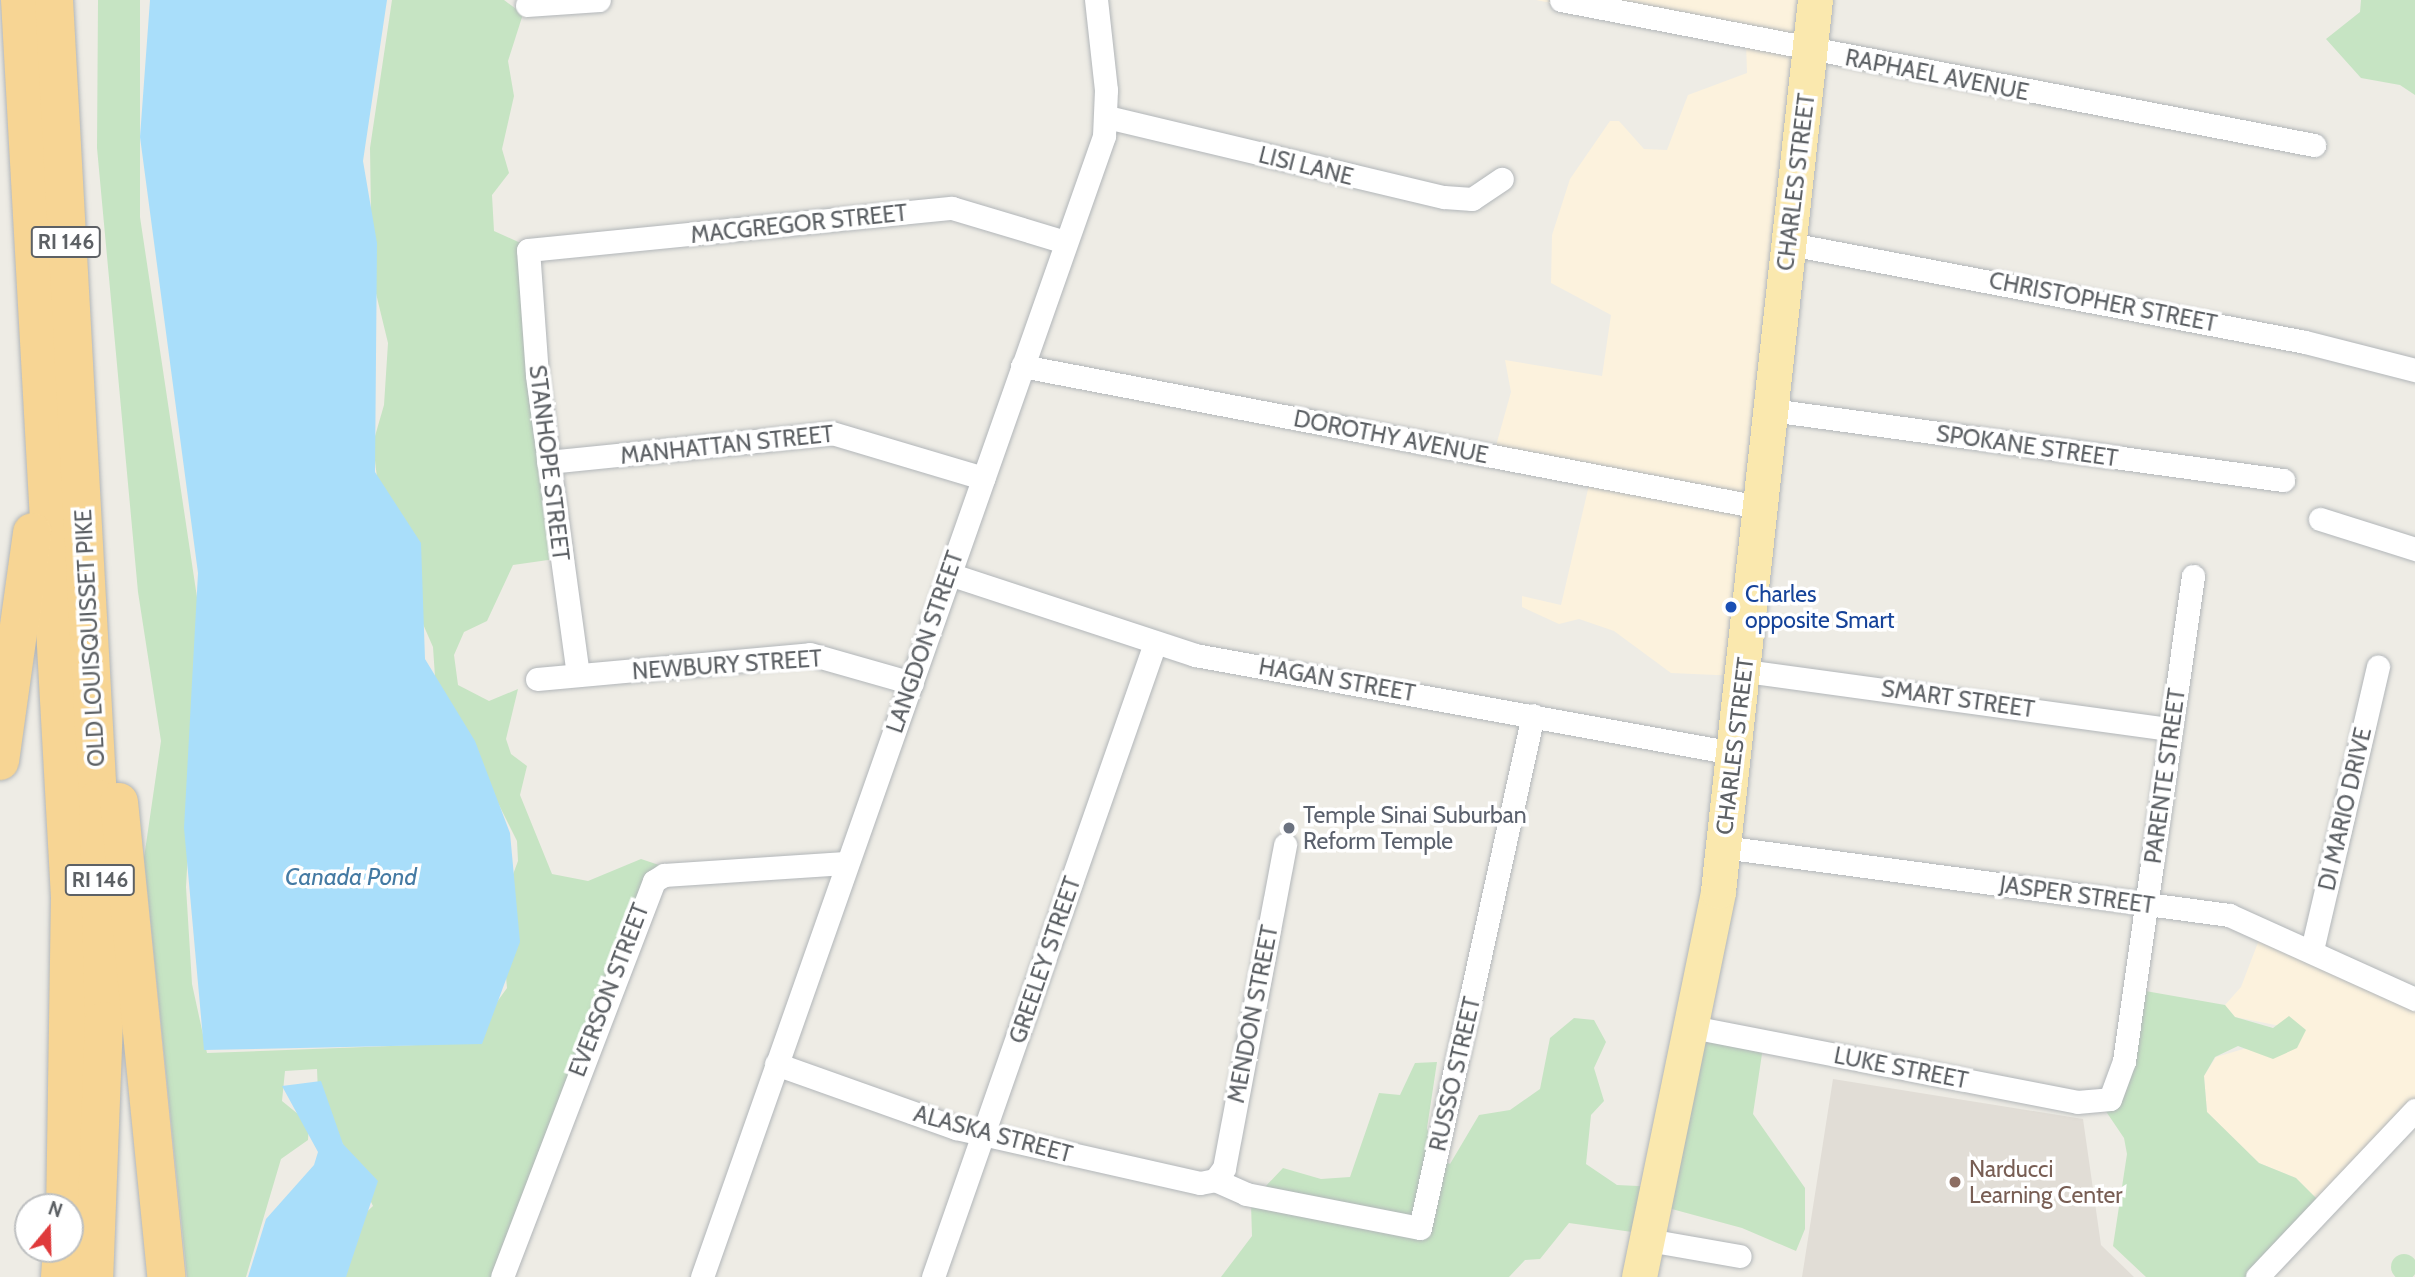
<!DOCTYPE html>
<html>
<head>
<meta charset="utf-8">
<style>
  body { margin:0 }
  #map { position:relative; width:2415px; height:1277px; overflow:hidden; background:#eeece5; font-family:Cabin,sans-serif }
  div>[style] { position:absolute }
  .commercial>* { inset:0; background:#fcf2dd }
  .education>* { inset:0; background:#e1ddd6 }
  .green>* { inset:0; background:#c6e4c3 }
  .round { border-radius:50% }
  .water>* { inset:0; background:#a9defa }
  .roads { filter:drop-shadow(0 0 2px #b2b6b9) drop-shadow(0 0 2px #b2b6b9) }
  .street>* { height:23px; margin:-11.5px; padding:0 11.5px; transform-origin:11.5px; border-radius:11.5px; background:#fff }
  .primary>* { height:35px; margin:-17.5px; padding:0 17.5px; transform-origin:17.5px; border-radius:17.5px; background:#fae8ae }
  .highway>* { height:38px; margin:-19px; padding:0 19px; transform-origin:19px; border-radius:19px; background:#f7d594 }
  .dots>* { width:19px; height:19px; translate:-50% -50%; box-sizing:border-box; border:4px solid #fff; border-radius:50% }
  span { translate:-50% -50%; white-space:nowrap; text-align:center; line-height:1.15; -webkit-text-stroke:7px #fff; paint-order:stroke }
  .shield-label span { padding:2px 5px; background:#fff; border:2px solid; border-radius:5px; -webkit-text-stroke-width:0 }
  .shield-label { font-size:21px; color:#5d6165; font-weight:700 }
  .street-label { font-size:23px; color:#5d6165 }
  .transit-label { font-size:23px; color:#164399 }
  .left { translate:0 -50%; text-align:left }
  .worship-label { font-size:23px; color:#5b616d }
  .education-label { font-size:23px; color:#785e54 }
  .water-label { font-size:24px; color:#447aa3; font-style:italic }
  .north { position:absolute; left:14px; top:1193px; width:70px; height:70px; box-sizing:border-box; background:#fff; border:2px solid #bec0c1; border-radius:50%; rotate:19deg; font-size:19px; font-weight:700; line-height:28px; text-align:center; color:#5d6165 }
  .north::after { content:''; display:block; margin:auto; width:24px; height:32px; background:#df3a3b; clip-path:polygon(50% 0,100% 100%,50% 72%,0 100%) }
</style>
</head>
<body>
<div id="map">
  <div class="commercial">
    <div style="clip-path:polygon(1536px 0,1814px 0,1739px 676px,1671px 673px,1614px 631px,1579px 619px,1559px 624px,1522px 607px,1522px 596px,1561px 605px,1589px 485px,1492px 460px,1511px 392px,1505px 360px,1602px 376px,1611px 315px,1551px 283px,1552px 235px,1570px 179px,1610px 121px,1619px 121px,1644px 149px,1667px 150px,1688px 95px,1747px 73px,1746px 42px)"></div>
    <div style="clip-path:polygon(2262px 932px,2415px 1007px,2415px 1119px,2326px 1208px,2296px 1178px,2259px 1163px,2207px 1112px,2204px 1076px,2216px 1057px,2305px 1031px,2235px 1017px,2225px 1005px,2241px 987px)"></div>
  </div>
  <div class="education">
    <div style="clip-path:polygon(1833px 1079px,2083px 1119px,2101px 1245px,2134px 1277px,1802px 1277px)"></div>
  </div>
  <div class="green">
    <div style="clip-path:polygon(98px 0,140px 0,140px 217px,201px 624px,186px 887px,192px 984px,207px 1053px,443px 1044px,474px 1034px,507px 988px,500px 909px,518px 861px,517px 841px,435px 677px,433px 647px,405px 583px,377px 478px,373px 443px,384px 405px,388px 343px,372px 277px,370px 148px,392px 0,504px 0,523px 14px,508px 61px,514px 96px,502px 149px,509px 173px,492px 195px,494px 231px,538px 251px,562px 558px,513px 565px,487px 621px,464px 632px,454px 655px,458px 685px,489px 701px,518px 689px,506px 739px,511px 754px,527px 766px,520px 795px,552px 874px,588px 881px,641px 859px,677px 871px,653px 891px,503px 1277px,341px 1277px,358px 1220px,373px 1206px,318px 1093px,317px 1069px,285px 1071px,282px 1101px,309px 1123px,308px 1140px,281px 1159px,246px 1277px,187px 1277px,144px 858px,161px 741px,138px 592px,97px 148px)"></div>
    <div style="clip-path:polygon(2361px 0,2415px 0,2415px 95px,2400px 85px,2361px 78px,2326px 39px,2360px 12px)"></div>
    <div style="clip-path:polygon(2134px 989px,2225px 1005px,2235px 1017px,2273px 1028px,2289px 1016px,2306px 1030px,2297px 1048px,2273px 1059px,2238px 1046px,2215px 1057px,2204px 1076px,2207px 1112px,2259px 1163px,2296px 1178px,2326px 1208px,2265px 1277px,2146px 1277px,2113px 1246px,2127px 1154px,2124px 1138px,2099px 1101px,2113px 1085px)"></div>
    <div style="clip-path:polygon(1574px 1018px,1594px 1020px,1606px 1042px,1594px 1068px,1604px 1101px,1591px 1115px,1586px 1164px,1617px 1185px,1658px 1187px,1693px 1035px,1763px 1047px,1753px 1114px,1805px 1188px,1805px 1229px,1796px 1251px,1742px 1228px,1657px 1205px,1646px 1234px,1569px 1223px,1540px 1259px,1525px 1260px,1509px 1277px,1221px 1277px,1252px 1236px,1251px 1204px,1264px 1188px,1283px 1168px,1321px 1179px,1350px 1177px,1379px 1093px,1400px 1095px,1415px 1063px,1437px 1062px,1427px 1128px,1436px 1156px,1450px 1164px,1479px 1115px,1510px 1110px,1540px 1089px,1550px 1038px)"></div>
    <div class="round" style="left:2391px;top:1254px;width:26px;height:26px"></div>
  </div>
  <div class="water">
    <div style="clip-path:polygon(150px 0,387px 0,363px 161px,377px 243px,375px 472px,421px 543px,425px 659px,475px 741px,510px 833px,520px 942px,482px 1044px,204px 1050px,184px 828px,198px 573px,140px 137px)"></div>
    <div style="clip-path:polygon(321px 1081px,343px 1144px,378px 1181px,346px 1277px,248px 1277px,266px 1219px,314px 1165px,318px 1152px,282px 1086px)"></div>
  </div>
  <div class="roads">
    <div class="street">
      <div style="left:1561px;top:0;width:767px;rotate:10.9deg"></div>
      <div style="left:527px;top:5px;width:72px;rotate:-4deg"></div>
      <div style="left:1107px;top:117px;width:346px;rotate:13.4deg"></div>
      <div style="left:1444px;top:197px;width:28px;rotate:4deg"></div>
      <div style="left:1472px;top:199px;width:36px;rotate:-34deg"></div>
      <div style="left:1790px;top:244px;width:524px;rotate:10.77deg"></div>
      <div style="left:2305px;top:342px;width:114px;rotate:14.3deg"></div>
      <div style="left:1022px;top:366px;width:750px;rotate:10.83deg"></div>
      <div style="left:1771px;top:410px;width:517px;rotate:7.79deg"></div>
      <div style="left:548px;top:462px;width:285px;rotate:-5.8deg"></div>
      <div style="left:832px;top:433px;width:158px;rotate:16.6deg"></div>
      <div style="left:2320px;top:519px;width:100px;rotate:17.5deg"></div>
      <div style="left:949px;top:574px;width:259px;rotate:18.2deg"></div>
      <div style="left:1195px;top:655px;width:547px;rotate:10.32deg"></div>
      <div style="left:1745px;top:671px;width:430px;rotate:7.8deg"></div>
      <div style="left:578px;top:675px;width:303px;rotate:-97.8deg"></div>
      <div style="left:537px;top:375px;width:125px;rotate:-94.1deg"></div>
      <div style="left:528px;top:250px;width:426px;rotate:-5.7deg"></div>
      <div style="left:952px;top:208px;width:118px;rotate:16.7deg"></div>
      <div style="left:537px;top:679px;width:274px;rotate:-5.2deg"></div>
      <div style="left:810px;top:654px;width:106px;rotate:15.9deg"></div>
      <div style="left:1723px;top:847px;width:511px;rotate:7.65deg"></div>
      <div style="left:2229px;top:915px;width:204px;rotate:24.3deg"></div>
      <div style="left:2312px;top:950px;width:291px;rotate:-76.9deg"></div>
      <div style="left:1692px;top:1027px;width:392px;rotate:11deg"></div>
      <div style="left:2077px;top:1102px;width:33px;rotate:-5deg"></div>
      <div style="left:2110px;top:1099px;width:40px;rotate:-69.8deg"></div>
      <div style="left:2124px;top:1061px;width:490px;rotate:-81.9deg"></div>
      <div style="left:776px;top:1064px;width:191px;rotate:19.6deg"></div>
      <div style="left:956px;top:1128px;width:250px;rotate:12.7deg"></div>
      <div style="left:1200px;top:1183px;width:15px;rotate:-11deg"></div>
      <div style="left:1215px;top:1180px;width:34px;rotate:24deg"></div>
      <div style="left:1246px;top:1194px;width:177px;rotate:11.1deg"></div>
      <div style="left:1420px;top:1228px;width:525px;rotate:-77.58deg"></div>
      <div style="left:1215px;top:1180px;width:15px;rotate:-53deg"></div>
      <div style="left:1224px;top:1168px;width:329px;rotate:-79.3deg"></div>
      <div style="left:1648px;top:1240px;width:93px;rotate:9.9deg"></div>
      <div style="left:502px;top:1277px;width:424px;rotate:-69deg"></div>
      <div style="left:654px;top:881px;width:12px;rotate:-31deg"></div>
      <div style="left:664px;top:875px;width:181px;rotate:-3.8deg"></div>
      <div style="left:702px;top:1277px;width:1210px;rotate:-70.59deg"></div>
      <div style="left:1104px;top:136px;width:46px;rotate:-87.5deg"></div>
      <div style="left:1106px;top:90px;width:91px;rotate:-96.3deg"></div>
      <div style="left:933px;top:1277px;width:672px;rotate:-70.7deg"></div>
      <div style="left:2257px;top:1277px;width:230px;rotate:-46.6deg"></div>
    </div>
    <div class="primary">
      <div style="left:1639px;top:1277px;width:394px;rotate:-78.4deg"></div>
      <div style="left:1718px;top:891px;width:896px;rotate:-83.79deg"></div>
    </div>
    <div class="highway">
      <div style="left:20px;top:0;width:898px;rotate:86.81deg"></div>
      <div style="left:70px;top:897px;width:310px;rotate:90.9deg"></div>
      <div style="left:54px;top:0;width:800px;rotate:86.85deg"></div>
      <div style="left:98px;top:799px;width:222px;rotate:88.5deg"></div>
      <div style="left:104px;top:1021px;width:256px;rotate:92.2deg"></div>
      <div style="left:0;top:761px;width:231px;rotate:-82deg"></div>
      <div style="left:119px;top:802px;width:477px;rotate:84.3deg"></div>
      <div style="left:60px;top:1277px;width:28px;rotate:-86deg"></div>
    </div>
  </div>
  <div class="dots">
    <div style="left:1731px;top:607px;background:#1a4fb4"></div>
    <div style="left:1289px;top:828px;background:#6b7280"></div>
    <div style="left:1955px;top:1182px;background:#8d6e63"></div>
  </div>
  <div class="shield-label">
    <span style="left:66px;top:242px">RI 146</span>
    <span style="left:100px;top:880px">RI 146</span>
  </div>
  <div class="street-label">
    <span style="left:1937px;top:75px;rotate:11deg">RAPHAEL AVENUE</span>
    <span style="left:1306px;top:166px;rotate:14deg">LISI LANE</span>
    <span style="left:1796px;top:182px;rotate:-83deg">CHARLES STREET</span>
    <span style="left:799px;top:224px;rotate:-6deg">MACGREGOR STREET</span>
    <span style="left:2103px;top:302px;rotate:11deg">CHRISTOPHER STREET</span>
    <span style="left:1391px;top:437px;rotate:11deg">DOROTHY AVENUE</span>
    <span style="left:727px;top:445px;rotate:-6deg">MANHATTAN STREET</span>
    <span style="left:2027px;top:446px;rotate:8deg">SPOKANE STREET</span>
    <span style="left:549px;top:463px;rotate:83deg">STANHOPE STREET</span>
    <span style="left:90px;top:638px;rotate:-93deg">OLD LOUISQUISSET PIKE</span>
    <span style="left:925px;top:642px;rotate:-71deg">LANGDON STREET</span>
    <span style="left:727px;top:665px;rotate:-4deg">NEWBURY STREET</span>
    <span style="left:1337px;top:680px;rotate:10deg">HAGAN STREET</span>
    <span style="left:1958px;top:699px;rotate:8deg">SMART STREET</span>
    <span style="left:1735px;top:746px;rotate:-83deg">CHARLES STREET</span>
    <span style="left:2165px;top:776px;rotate:-82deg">PARENTE STREET</span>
    <span style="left:2345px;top:809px;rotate:-77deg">DI MARIO DRIVE</span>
    <span style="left:2077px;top:895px;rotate:8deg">JASPER STREET</span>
    <span style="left:1045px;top:960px;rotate:-71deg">GREELEY STREET</span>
    <span style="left:609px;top:990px;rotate:-69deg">EVERSON STREET</span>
    <span style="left:1253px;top:1014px;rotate:-79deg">MENDON STREET</span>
    <span style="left:1901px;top:1068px;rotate:11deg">LUKE STREET</span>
    <span style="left:1455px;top:1074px;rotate:-77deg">RUSSO STREET</span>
    <span style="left:993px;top:1134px;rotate:15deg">ALASKA STREET</span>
  </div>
  <div class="transit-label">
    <span class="left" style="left:1745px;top:607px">Charles<br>opposite Smart</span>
  </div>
  <div class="worship-label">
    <span class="left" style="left:1303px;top:828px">Temple Sinai Suburban<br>Reform Temple</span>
  </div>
  <div class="education-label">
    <span class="left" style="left:1969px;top:1182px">Narducci<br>Learning Center</span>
  </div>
  <div class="water-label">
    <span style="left:351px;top:877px">Canada Pond</span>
  </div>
  <div class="north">N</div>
</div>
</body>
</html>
